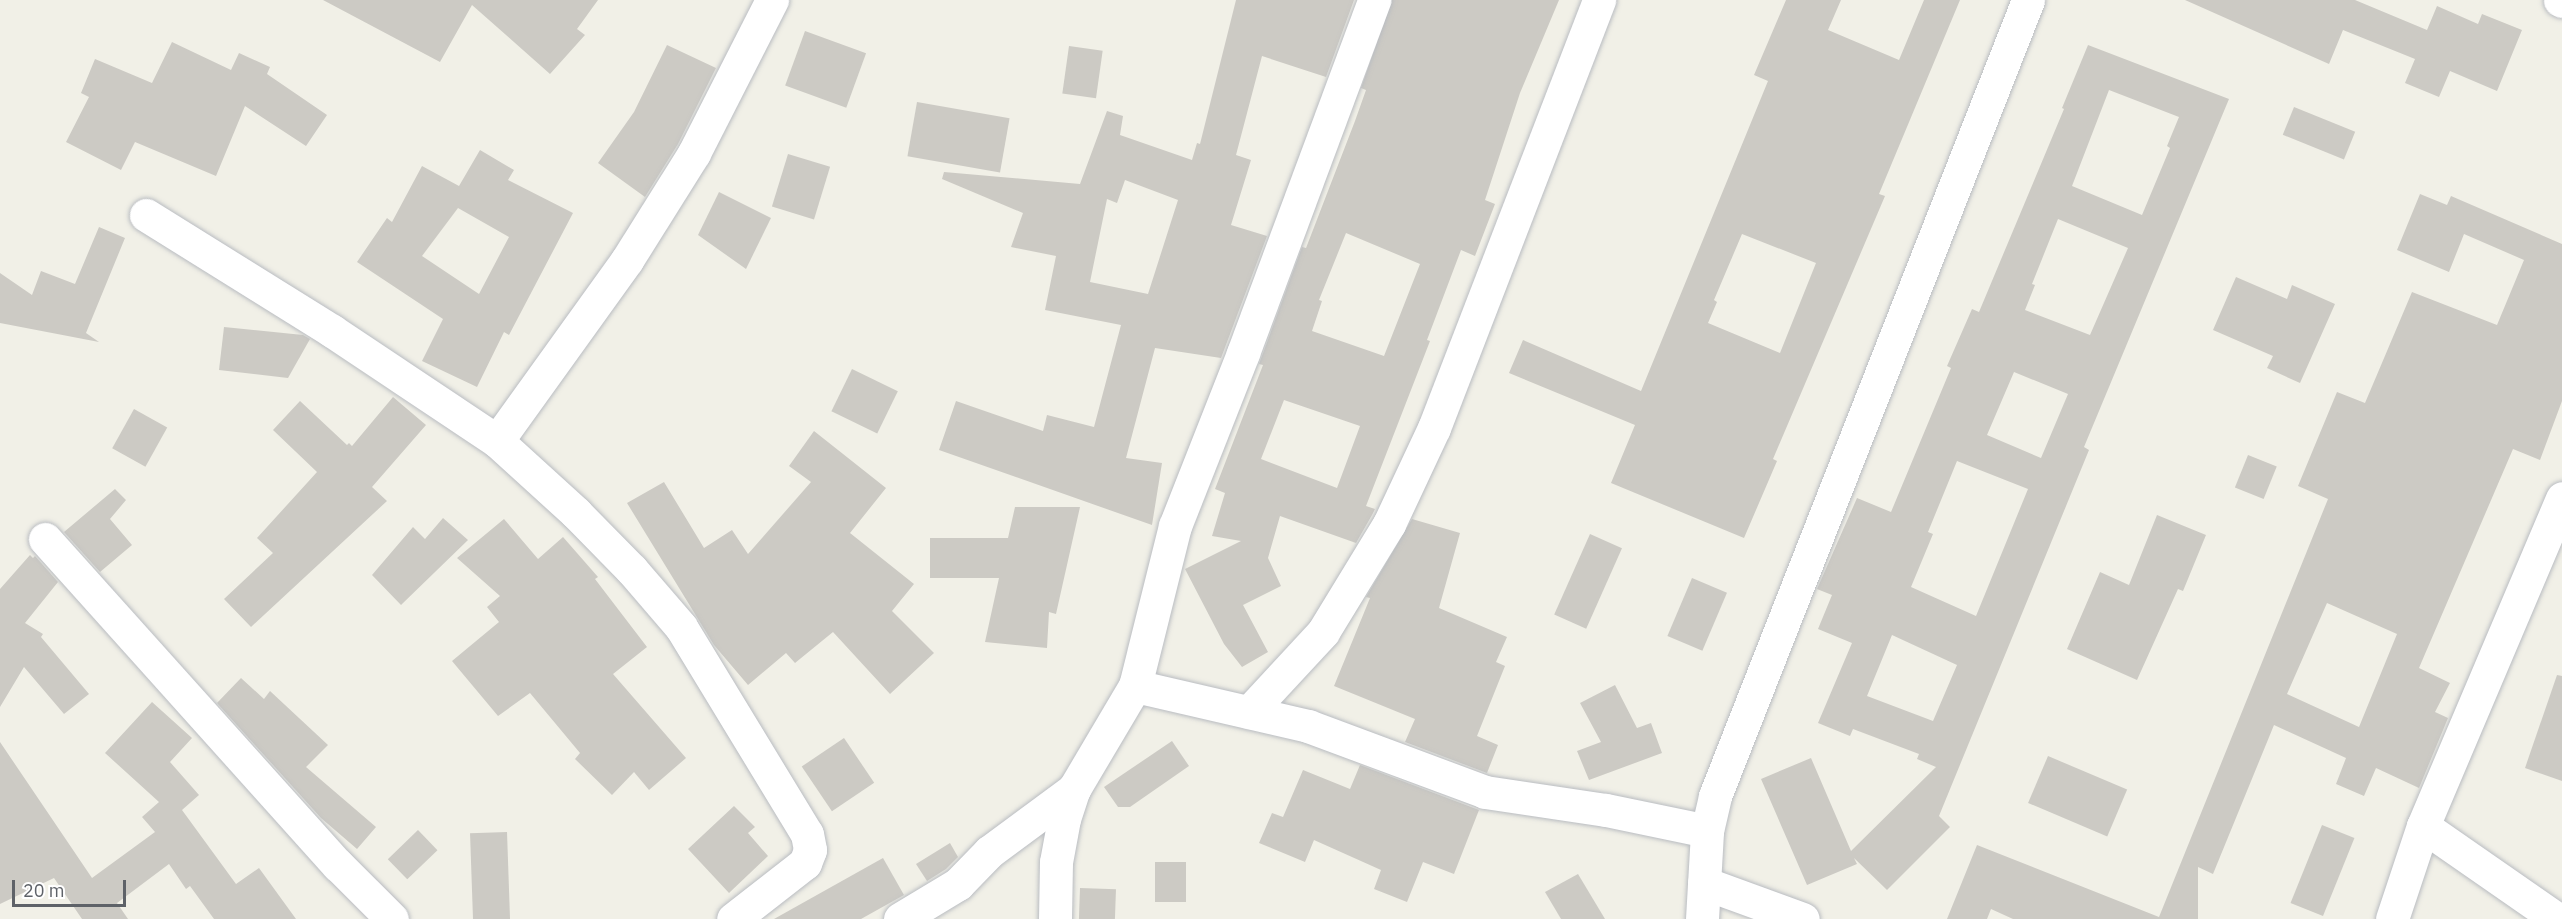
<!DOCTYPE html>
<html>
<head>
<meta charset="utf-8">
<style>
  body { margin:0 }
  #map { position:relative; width:2562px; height:919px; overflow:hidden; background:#f1f0e7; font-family:"IBM Plex Sans",sans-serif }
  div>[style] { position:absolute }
  .building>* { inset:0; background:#cccac4; transform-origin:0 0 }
  .roads { filter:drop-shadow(0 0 2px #b9bcc1) drop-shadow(0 0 2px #b9bcc1) }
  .street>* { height:33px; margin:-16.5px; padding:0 16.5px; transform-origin:16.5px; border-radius:16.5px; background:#fff }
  span { translate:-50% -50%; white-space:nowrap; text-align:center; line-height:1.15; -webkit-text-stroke:5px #fff; paint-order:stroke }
  .scale { position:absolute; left:12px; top:880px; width:114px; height:27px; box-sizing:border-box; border:3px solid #5e6268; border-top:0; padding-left:8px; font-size:18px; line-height:21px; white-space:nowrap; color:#5e6268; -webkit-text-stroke:4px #fff; paint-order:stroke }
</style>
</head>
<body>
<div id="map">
  <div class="building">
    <div style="clip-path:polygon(323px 0,598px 0,577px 29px,585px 35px,550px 74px,472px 5px,440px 62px)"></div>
    <div style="clip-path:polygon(evenodd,1236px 0,1354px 0,1326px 77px,1262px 56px,1236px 155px,1251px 160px,1231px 225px,1267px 236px,1221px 358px,1155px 348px,1126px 458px,1162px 463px,1152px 525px,939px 450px,956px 401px,1043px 431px,1047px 415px,1094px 427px,1121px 325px,1045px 310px,1056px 256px,1011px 247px,1023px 213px,942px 179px,944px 172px,1080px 184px,1107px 111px,1123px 116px,1120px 135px,1192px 160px,1197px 143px,1200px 144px,1236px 0,1125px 180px,1178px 200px,1148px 294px,1090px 282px,1107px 199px,1117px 203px,1125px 180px)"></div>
    <div style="clip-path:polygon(evenodd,1392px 0,1559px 0,1520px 93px,1485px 200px,1495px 204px,1475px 256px,1461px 250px,1427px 340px,1430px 341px,1366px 506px,1375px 509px,1372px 515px,1356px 543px,1280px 516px,1268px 558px,1281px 586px,1243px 605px,1268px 652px,1242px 667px,1224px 644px,1185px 569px,1241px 541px,1212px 536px,1225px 493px,1215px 489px,1263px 365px,1259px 364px,1302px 247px,1306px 248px,1355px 121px,1366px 90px,1361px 88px,1392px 0,1346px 233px,1420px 264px,1384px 356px,1312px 331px,1322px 301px,1319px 300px,1346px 233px,1392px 0,1284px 400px,1360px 426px,1337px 488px,1261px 459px,1284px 400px)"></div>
    <div style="clip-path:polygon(evenodd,1786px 0,1841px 0,1828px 30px,1899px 60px,1924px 0,1960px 0,1879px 194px,1885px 196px,1773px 459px,1777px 461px,1744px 538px,1611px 483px,1635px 425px,1509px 373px,1523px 340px,1641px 391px,1768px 81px,1754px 75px,1786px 0,1742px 234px,1816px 263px,1780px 353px,1708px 323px,1717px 302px,1714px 300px,1742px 234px)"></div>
    <div style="clip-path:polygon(2185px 0,2355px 0,2427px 30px,2437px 6px,2478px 24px,2482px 14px,2522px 30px,2497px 91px,2450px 71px,2439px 97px,2405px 83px,2415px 59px,2343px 30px,2329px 64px)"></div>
    <div style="left:805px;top:31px;width:65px;height:58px;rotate:20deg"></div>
    <div style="clip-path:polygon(172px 42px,231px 70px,239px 53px,270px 67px,267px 74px,327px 115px,306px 146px,245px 106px,216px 176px,135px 142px,121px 170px,66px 142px,89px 97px,81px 93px,95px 59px,152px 83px)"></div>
    <div style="clip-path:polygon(667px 45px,716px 68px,678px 144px,645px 197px,598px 163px,634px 112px)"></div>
    <div style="clip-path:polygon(evenodd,2088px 45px,2229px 99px,2084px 447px,2089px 450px,1939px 816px,1950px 827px,1887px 890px,1854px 858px,1857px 864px,1807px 885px,1761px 779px,1811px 758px,1851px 851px,1936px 767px,1917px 759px,1919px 754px,1853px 729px,1850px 736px,1818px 723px,1852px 643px,1818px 629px,1832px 595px,1817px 589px,1857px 498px,1891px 512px,1951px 368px,1947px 366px,1972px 309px,1979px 312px,2064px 109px,2062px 108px,2088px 45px,2109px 90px,2179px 117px,2167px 146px,2170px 148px,2142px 215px,2072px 186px,2109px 90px,2088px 45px,2058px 219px,2128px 248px,2090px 335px,2025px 310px,2035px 285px,2032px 284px,2058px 219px,2088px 45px,2014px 372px,2068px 394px,2041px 458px,1987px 435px,2014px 372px,2088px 45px,1957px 461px,2028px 489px,1976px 616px,1911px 587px,1933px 534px,1928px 532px,1957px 461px,2088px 45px,1892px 635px,1957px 665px,1933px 721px,1867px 696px,1892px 635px)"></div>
    <div style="left:1069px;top:46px;width:34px;height:48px;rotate:8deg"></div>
    <div style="left:917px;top:102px;width:94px;height:55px;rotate:10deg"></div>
    <div style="left:2294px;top:107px;width:66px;height:30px;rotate:22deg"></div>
    <div style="clip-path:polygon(evenodd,480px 150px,514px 170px,508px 180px,573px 213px,509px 335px,504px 332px,477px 387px,422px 361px,443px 319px,357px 262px,387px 218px,392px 222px,422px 166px,459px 186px,480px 150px,458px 208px,509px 237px,479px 294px,422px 256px,458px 208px)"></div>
    <div style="left:788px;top:154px;width:44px;height:55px;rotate:17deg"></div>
    <div style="clip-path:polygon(719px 192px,771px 218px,746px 269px,698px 235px)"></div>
    <div style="clip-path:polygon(evenodd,2420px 194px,2447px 205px,2451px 196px,2562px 244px,2562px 401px,2540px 460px,2513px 449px,2419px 668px,2450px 683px,2435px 712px,2448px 718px,2419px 788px,2376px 768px,2364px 796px,2336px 784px,2346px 758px,2274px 725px,2213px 874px,2198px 867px,2198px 919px,2013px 919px,1991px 909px,1987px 919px,1947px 919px,1977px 845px,2159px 917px,2328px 499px,2298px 486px,2337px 392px,2365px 403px,2412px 292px,2497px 325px,2524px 260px,2464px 234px,2449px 272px,2397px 250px,2420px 194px,2327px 603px,2397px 634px,2359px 727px,2287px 694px,2327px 603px)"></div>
    <div style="clip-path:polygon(99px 227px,125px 238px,86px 333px,99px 342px,0 323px,0 273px,32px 295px,41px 271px,75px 284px)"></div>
    <div style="clip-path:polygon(2236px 277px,2287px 299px,2292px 285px,2335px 304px,2300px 383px,2267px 368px,2273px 356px,2213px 330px)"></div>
    <div style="clip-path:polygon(224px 327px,303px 335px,310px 339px,288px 378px,219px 370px)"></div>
    <div style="left:852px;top:369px;width:51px;height:47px;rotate:26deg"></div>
    <div style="clip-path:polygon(393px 397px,426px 425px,372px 487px,387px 501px,251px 627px,224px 599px,273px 553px,257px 538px,317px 472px,273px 430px,300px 401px,347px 445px,349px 443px,352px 446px)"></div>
    <div style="left:134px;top:409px;width:38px;height:45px;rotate:29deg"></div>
    <div style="clip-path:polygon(814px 431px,886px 488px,850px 533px,914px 584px,892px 611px,934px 653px,890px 694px,833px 632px,795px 663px,786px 653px,748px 685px,714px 645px,627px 503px,664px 482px,704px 548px,732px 530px,748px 554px,811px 482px,789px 466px)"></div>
    <div style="left:2248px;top:455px;width:31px;height:35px;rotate:22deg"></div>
    <div style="clip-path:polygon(115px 489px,126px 500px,110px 519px,132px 545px,100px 572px,64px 532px)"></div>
    <div style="clip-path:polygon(1015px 507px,1080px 507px,1056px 614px,1049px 612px,1047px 648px,985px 642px,999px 578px,930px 578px,930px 538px,1008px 538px)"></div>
    <div style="clip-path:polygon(2157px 515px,2206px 535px,2183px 591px,2178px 589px,2137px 680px,2067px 649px,2100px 572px,2129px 585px)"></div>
    <div style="clip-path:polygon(443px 518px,468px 540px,401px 605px,372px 575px,413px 527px,425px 539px)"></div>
    <div style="clip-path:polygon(504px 519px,538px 559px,563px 537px,598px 577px,595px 579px,647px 647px,613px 674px,686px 758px,649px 790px,634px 772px,612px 795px,575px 759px,580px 753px,530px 693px,498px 716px,452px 661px,499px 622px,487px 607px,500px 596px,457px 558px)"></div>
    <div style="clip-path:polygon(1412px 519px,1460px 533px,1439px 608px,1507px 637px,1496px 662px,1505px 666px,1477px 736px,1498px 745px,1487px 773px,1405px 742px,1415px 719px,1334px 686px,1370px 598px,1366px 597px)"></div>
    <div style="left:1590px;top:534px;width:35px;height:88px;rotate:24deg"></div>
    <div style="clip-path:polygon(30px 555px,33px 558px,35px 556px,58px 582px,25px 623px,43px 634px,41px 637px,89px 694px,64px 714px,24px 667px,0 707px,0 589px)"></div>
    <div style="left:1692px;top:578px;width:38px;height:63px;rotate:23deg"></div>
    <div style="clip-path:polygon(2557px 675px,2562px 676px,2562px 781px,2525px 768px)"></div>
    <div style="clip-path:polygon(241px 678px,264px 699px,270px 691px,328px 745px,306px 767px,376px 827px,357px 849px,321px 818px,217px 703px)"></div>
    <div style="clip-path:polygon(1615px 685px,1637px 728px,1651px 723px,1662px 753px,1589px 780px,1577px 751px,1601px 742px,1580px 703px)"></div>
    <div style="clip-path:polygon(152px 702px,192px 738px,170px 762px,199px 795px,182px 810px,236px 884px,259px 868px,296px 919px,214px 919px,190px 886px,186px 889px,169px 864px,117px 903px,128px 919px,82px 919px,54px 878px,0 904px,0 742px,92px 878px,155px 832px,142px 817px,159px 802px,105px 753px)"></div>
    <div style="left:844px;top:738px;width:54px;height:51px;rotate:56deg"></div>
    <div style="clip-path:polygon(1172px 741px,1189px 766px,1130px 807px,1118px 807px,1104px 787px)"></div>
    <div style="left:2048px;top:756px;width:86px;height:51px;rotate:23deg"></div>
    <div style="clip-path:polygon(1360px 765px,1479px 810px,1454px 874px,1423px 862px,1407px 902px,1374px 889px,1381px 870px,1314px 840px,1305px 862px,1259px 843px,1272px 813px,1283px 817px,1303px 770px,1350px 789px)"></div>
    <div style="clip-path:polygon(734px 806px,755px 827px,748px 833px,768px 856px,729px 893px,688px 849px)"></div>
    <div style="left:2322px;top:825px;width:35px;height:84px;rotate:22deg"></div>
    <div style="left:418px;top:830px;width:28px;height:42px;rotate:46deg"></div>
    <div style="left:507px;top:832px;width:87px;height:37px;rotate:88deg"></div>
    <div style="clip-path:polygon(950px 843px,958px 857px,946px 869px,927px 881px,916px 864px)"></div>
    <div style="clip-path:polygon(883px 858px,904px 895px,861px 919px,774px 919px)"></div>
    <div style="left:1155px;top:862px;width:31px;height:40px"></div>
    <div style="clip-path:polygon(1578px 874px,1605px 919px,1561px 919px,1545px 892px)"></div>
    <div style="left:1080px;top:888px;width:36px;height:31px;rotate:2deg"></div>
  </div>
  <div class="roads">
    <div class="street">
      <div style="left:2560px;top:0;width:2px;rotate:27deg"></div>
      <div style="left:146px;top:215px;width:219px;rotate:31.9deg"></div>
      <div style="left:332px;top:331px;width:198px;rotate:33.7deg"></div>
      <div style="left:497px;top:441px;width:107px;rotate:42.3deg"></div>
      <div style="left:576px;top:513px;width:80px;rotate:45.5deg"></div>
      <div style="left:632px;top:570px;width:75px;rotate:49.3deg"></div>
      <div style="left:681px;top:627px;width:242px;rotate:58.7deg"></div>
      <div style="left:807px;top:834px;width:16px;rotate:79deg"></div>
      <div style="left:810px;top:850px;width:14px;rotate:111deg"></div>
      <div style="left:805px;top:863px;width:91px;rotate:142.1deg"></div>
      <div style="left:497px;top:441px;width:223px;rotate:-54.3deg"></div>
      <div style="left:627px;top:260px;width:126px;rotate:-57.9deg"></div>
      <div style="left:694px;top:153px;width:172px;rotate:-63deg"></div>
      <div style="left:45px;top:539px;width:438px;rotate:48.1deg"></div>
      <div style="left:338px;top:865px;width:76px;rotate:45deg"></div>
      <div style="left:1135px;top:686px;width:178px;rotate:13deg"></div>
      <div style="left:1308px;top:726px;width:189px;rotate:20.4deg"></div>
      <div style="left:1485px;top:792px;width:122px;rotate:8.5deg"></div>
      <div style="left:1606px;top:810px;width:103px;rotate:11.7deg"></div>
      <div style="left:1249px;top:712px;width:109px;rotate:-47.2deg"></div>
      <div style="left:1323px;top:632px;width:127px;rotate:-58.6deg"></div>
      <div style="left:1389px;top:524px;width:106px;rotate:-64.9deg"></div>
      <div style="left:1434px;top:428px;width:459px;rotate:-68.9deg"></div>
      <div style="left:2423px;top:826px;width:163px;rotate:34.8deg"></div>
      <div style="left:1704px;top:883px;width:105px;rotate:20deg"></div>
      <div style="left:900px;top:919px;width:68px;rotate:-31.1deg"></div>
      <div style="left:958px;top:884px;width:45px;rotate:-45.9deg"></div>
      <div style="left:989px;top:852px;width:106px;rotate:-36.5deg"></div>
      <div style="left:1055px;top:919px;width:57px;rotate:-89deg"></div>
      <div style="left:1056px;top:862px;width:44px;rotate:-79.5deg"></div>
      <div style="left:1064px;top:819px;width:32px;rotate:-72deg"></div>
      <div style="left:1074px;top:789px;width:120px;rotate:-59.4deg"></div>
      <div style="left:1135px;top:686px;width:165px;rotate:-76deg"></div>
      <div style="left:1175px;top:526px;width:186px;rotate:-68.5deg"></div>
      <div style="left:1243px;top:353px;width:377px;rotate:-69.6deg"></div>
      <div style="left:1702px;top:919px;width:88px;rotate:-86.7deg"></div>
      <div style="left:1707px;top:831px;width:36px;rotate:-77deg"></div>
      <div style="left:1715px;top:796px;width:855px;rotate:-68.53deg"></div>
      <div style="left:2392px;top:919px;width:98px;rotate:-71.6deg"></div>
      <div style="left:2423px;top:826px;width:356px;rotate:-67deg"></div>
    </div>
  </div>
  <div class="scale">20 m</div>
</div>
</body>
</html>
